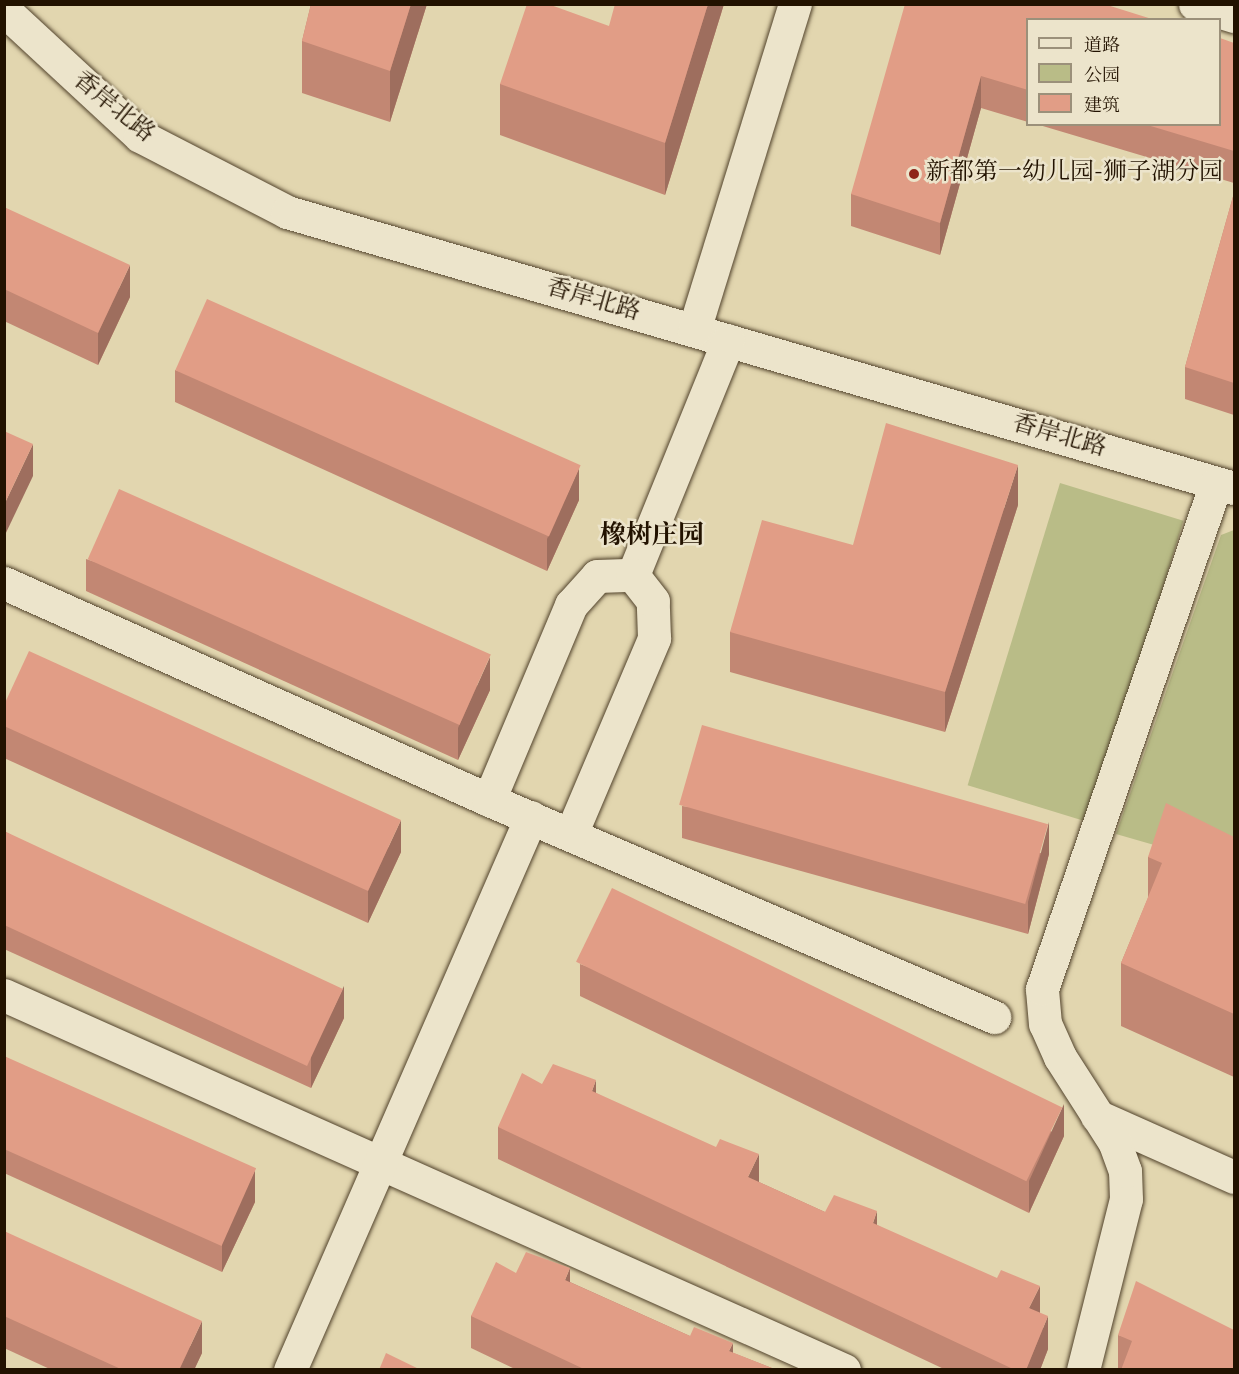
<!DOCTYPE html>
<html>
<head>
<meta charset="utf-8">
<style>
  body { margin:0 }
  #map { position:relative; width:1239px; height:1374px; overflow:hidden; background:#e2d6af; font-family:"Old Standard TT","Noto Serif SC",serif }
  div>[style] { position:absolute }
  .green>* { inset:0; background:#b9bc87; transform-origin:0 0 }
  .roads { filter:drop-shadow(0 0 2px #52432c) drop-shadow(0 0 2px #52432c) }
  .minor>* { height:33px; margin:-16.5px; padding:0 16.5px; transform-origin:16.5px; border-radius:16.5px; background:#ece4cb }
  .wall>* { inset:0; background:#c28773 }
  .shaded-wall>* { inset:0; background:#9e6e5e }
  .building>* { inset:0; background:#e19d86; transform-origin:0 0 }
  .dots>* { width:16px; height:16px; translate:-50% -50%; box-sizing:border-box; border:3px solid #ece4cb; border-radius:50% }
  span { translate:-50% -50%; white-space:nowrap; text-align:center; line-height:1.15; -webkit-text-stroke:5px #ece4cb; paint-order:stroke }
  .street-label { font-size:24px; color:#221200 }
  .poi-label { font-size:24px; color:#221200 }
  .left { translate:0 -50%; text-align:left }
  .neighbourhood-label { font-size:26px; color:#221200; font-weight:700 }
  .frame { position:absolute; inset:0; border:6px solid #221200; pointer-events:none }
  .legend { position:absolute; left:1026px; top:18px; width:195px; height:108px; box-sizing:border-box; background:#ece4cb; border:2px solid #9b907a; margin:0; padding:8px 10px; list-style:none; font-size:18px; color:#221200 }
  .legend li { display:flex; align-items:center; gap:12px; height:30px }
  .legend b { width:30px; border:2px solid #9b907a }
</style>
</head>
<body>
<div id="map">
  <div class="green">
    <div style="left:1060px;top:483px;width:129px;height:316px;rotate:17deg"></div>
    <div style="clip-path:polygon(1234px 530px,1234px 868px,1116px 834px,1221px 535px)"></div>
  </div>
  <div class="roads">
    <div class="minor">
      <div style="left:1195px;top:4px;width:41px;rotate:17.1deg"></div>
      <div style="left:4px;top:10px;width:185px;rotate:42.8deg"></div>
      <div style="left:140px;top:136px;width:165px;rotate:27.3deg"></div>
      <div style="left:287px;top:212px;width:986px;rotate:16.25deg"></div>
      <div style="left:694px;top:330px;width:341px;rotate:-72.8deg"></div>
      <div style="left:633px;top:575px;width:253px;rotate:-67.9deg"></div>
      <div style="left:4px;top:583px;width:531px;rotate:24.1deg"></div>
      <div style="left:489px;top:800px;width:550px;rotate:23.25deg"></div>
      <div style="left:489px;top:800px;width:212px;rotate:-67.2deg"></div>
      <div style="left:571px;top:605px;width:39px;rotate:-48deg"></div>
      <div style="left:597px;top:576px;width:36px;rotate:-2deg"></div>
      <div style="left:571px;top:834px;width:213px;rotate:-67deg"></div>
      <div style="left:654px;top:638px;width:37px;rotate:-92deg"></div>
      <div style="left:653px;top:601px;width:33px;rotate:-128deg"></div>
      <div style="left:4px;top:995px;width:920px;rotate:24.06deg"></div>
      <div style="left:1097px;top:1116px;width:150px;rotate:24deg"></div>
      <div style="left:290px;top:1370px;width:603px;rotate:-66.45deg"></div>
      <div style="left:1083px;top:1370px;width:176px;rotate:-75.9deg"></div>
      <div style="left:1126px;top:1199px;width:28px;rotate:-92deg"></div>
      <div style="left:1125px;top:1171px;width:30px;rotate:-110deg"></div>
      <div style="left:1115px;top:1143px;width:102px;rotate:-122.6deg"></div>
      <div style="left:1060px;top:1057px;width:36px;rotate:-114deg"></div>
      <div style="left:1045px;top:1024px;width:35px;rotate:-95deg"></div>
      <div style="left:1042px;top:989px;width:535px;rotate:-71.02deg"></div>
    </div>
  </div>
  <div class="wall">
    <div style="clip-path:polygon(311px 4px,427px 4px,390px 122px,302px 93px,302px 41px)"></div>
    <div style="clip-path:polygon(724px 4px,665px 195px,500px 135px,500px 84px,609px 26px)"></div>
    <div style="clip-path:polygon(1028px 20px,1028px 122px,981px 108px,940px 255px,851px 226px,851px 194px)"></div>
    <div style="clip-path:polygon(1234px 43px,1234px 183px,1036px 124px,1220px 124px)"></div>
    <div style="clip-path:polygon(1234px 193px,1234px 415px,1185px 399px,1185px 367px)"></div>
    <div style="clip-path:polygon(4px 207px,130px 297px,98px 365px,4px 321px)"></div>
    <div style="clip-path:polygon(175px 370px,579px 500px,547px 571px,175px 402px)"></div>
    <div style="clip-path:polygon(1018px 505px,945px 732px,730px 672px,730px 632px,853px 545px)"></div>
    <div style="clip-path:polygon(86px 559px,490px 690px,458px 760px,86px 591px)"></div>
    <div style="clip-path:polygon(4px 705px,401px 852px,368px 923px,4px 758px)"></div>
    <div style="clip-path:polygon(682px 806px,1049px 854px,1028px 934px,682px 838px)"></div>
    <div style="clip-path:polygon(4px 831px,344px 1018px,311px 1088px,4px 949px)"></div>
    <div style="clip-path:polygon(1234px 837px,1234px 1077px,1121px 1026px,1121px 963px,1148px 898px,1148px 857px)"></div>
    <div style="clip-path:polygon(580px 964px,1064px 1136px,1029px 1213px,580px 996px)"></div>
    <div style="clip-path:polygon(4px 1056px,255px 1202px,222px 1272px,4px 1173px)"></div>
    <div style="clip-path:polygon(596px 1093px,759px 1182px,825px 1212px,877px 1225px,1040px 1313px,1048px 1349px,1040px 1370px,946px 1370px,498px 1159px,498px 1127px)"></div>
    <div style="clip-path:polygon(4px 1231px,202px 1353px,194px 1370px,52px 1370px,4px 1348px)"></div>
    <div style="clip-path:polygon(516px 1273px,570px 1282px,690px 1336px,777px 1370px,517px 1370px,471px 1348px,471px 1316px)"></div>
    <div style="clip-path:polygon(1118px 1335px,1234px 1370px,1118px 1370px)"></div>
  </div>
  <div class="shaded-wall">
    <div style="clip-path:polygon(411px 4px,427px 4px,390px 122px,390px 71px)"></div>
    <div style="clip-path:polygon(708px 4px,724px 4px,665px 195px,665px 143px)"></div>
    <div style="clip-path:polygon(981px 76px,981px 108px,940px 255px,940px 223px)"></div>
    <div style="clip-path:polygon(130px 265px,130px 297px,98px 365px,98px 333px)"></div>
    <div style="clip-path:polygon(33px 444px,33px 476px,4px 537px,4px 505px)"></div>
    <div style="clip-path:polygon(1018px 465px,1018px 505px,945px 732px,945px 692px)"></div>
    <div style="clip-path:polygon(579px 468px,579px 500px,547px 571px,547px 539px)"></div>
    <div style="clip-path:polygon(490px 657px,490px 690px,458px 760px,458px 728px)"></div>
    <div style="clip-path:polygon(401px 820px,401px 852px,368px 923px,368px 891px)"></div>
    <div style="clip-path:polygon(1049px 822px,1049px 854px,1028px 934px,1028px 902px)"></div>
    <div style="clip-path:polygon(344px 986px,344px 1018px,311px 1088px,311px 1056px)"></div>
    <div style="clip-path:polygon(596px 1080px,596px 1112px,592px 1091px)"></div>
    <div style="clip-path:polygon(1064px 1104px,1064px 1136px,1029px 1213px,1029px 1181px)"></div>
    <div style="clip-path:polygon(759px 1154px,759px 1186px,748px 1177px)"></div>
    <div style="clip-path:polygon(255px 1170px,255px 1202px,222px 1272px,222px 1240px)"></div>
    <div style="clip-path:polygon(877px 1211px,877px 1243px,873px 1223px)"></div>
    <div style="clip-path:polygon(570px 1268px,570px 1300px,565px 1280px)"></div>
    <div style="clip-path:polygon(1040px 1286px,1040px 1318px,1029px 1308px)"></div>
    <div style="clip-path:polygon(1048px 1316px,1048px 1349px,1040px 1370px,1026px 1370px)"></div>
    <div style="clip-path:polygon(202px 1321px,202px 1353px,194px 1370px,179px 1370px)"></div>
    <div style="clip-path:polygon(733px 1343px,733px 1370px,729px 1351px)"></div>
  </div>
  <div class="building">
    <div style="clip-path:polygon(311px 4px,411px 4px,390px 71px,302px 41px)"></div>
    <div style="clip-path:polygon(527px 4px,548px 4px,609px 26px,615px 4px,708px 4px,665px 143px,500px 84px)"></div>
    <div style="clip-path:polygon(905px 4px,1104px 4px,1155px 20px,1028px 20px,1028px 90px,981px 76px,940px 223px,851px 194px)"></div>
    <div style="clip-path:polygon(1220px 38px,1234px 43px,1234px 151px,1144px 124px,1220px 124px)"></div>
    <div style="clip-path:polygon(1234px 193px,1234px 383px,1185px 367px)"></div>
    <div style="clip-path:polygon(4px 207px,130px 265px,98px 333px,4px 289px)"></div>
    <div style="left:207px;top:299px;width:409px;height:78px;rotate:24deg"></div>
    <div style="clip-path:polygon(886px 423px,1018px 465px,945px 692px,730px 632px,762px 520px,853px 545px)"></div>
    <div style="clip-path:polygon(4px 431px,33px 444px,4px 505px)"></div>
    <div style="left:119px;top:489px;width:407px;height:77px;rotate:24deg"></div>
    <div style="clip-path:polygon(29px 651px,401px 820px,368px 891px,4px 726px,4px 705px)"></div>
    <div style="left:702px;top:725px;width:360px;height:83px;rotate:16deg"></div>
    <div style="clip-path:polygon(1166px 803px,1234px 837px,1234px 1014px,1121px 963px,1162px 863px,1148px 857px)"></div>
    <div style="left:4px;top:831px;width:374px;height:85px;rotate:25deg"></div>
    <div style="left:612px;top:888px;width:501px;height:82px;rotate:26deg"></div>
    <div style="left:4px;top:1056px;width:276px;height:85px;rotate:24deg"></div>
    <div style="clip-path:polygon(553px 1064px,596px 1080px,592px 1091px,716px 1147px,720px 1139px,759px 1154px,748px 1177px,825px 1212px,834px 1195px,877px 1211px,873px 1223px,997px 1278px,1001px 1270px,1040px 1286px,1029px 1308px,1048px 1316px,1026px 1370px,1015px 1370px,498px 1127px,522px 1073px,542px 1084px)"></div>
    <div style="clip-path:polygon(4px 1231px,202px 1321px,179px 1370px,123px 1370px,4px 1316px)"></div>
    <div style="clip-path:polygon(526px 1252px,570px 1268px,565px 1280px,690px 1336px,694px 1327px,733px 1343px,729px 1351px,777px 1370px,586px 1370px,471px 1316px,496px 1262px,516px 1273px)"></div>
    <div style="clip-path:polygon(1136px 1281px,1234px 1330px,1234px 1370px,1121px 1370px,1132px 1341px,1118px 1335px)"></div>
    <div style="clip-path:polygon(386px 1353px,421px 1370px,379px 1370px)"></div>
  </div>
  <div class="dots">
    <div style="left:914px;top:174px;background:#8f2418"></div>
  </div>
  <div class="street-label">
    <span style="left:113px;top:108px;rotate:39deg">香岸北路</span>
    <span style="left:593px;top:301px;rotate:16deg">香岸北路</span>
    <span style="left:1059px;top:437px;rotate:16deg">香岸北路</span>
  </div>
  <div class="poi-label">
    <span class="left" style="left:926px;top:174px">新都第一幼儿园-狮子湖分园</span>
  </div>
  <div class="neighbourhood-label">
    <span style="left:652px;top:537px">橡树庄园</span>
  </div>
  <div class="frame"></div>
  <ul class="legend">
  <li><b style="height:8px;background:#ece4cb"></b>道路</li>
  <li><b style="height:16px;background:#b9bc87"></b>公园</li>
  <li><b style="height:16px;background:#e19d86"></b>建筑</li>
  </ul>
</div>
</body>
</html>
